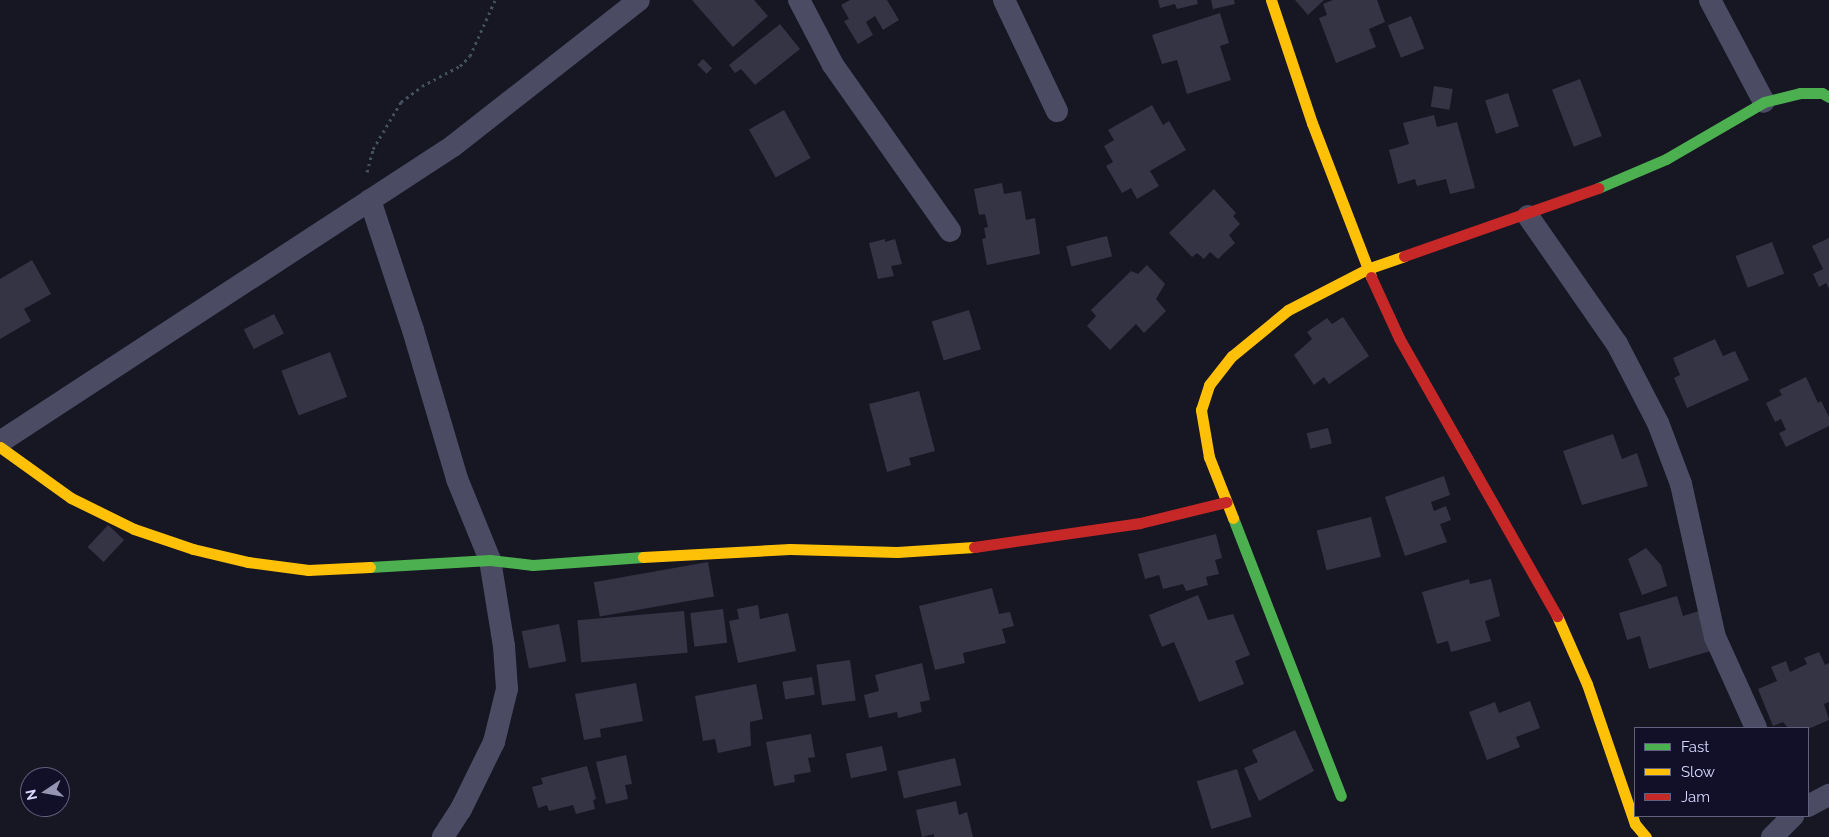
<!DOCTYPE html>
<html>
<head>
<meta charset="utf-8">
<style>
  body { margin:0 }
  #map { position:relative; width:1829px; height:837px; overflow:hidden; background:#171623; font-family:Raleway,sans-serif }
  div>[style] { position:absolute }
  .building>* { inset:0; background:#353445; transform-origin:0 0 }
  .path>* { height:3px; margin-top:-1.5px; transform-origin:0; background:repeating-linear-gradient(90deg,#44525e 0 2.5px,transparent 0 6.5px) }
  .street>* { height:22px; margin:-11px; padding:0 11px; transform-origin:11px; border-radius:11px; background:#4b4c64 }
  .fast>* { height:11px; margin:-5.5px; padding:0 5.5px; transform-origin:5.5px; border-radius:5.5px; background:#4caf50 }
  .slow>* { height:11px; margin:-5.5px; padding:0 5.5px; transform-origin:5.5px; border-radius:5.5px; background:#ffc107 }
  .jam>* { height:11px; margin:-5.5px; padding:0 5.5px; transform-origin:5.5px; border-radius:5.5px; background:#c62828 }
  span { translate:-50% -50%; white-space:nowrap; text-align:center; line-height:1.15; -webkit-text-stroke:4px #121029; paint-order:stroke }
  .legend { position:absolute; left:1634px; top:727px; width:175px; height:90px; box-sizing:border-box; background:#121029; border:1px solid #62607f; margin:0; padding:6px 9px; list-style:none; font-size:15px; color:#d9d9ff }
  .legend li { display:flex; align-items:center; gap:10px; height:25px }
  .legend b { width:25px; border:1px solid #62607f }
  .north { position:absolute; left:20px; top:767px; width:50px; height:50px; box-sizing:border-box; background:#121029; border:1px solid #62607f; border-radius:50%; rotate:258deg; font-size:14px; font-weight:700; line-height:20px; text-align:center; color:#d9d9ff }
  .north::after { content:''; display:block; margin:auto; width:18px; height:22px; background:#9595b2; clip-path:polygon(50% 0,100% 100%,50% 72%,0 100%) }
</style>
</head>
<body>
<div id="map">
  <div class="building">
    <div style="clip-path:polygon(692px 0,754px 0,768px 16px,733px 47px)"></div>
    <div style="clip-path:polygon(850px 0,887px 0,899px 20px,883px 30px,875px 16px,866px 22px,873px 35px,858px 44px,844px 21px,849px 19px,841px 5px)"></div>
    <div style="clip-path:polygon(1158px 0,1197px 0,1198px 4px,1177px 9px,1175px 4px,1160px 8px)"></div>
    <div style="clip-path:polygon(1211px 0,1234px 0,1235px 4px,1213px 9px)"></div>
    <div style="clip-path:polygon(1295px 0,1324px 0,1308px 15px)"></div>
    <div style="clip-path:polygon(1333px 0,1377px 0,1385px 22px,1369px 29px,1376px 47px,1336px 63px,1319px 18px,1327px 15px,1323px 4px)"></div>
    <div style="clip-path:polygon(1220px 13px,1229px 43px,1220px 46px,1231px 80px,1187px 94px,1177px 60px,1162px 64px,1152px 35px)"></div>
    <div style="left:1411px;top:16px;width:35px;height:25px;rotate:68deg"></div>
    <div style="clip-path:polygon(780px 24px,800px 49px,755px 85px,741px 69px,735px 73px,729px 65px)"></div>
    <div style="left:703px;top:59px;width:13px;height:8px;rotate:45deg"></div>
    <div style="left:1580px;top:79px;width:61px;height:30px;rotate:69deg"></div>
    <div style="left:1434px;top:86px;width:19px;height:21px;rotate:9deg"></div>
    <div style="left:1508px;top:93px;width:35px;height:24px;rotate:72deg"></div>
    <div style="clip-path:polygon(1152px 105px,1163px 125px,1169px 121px,1186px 150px,1150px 171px,1159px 186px,1137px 199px,1131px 188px,1122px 193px,1106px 166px,1113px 162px,1104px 146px,1114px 140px,1108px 130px)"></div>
    <div style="left:784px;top:110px;width:55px;height:40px;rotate:61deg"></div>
    <div style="clip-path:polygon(1434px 115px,1437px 127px,1457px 122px,1475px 188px,1450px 194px,1446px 179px,1417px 186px,1415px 179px,1398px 184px,1389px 150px,1409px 144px,1403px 123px)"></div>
    <div style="clip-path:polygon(1002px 183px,1004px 194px,1021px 191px,1026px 220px,1035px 218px,1040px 254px,987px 265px,982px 239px,986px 238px,984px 228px,988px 227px,985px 214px,979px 215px,974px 189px)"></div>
    <div style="clip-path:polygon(1214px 189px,1236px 213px,1233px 216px,1240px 224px,1229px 235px,1235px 243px,1218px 259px,1210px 252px,1204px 259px,1197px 253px,1192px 257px,1169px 233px)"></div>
    <div style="left:1107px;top:236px;width:21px;height:42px;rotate:76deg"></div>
    <div style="clip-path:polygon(1829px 238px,1829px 289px,1826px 283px,1819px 287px,1813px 274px,1823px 269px,1812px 246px)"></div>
    <div style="clip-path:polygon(885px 239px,885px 242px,895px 239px,902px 264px,891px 266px,894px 276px,878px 279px,869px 243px)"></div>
    <div style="left:1772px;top:242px;width:34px;height:39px;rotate:69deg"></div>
    <div style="clip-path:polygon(32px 260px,51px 294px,24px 309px,31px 321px,0 339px,0 279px)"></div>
    <div style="clip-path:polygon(1147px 265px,1165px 284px,1156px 299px,1166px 311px,1144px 333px,1136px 324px,1110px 350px,1087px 326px,1096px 316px,1091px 310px,1131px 271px,1138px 274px)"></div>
    <div style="left:969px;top:310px;width:41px;height:39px;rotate:73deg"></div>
    <div style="left:274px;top:314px;width:22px;height:34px;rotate:63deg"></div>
    <div style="clip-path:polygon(1343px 317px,1369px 356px,1329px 384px,1324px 377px,1314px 385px,1294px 355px,1312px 339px,1307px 332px,1327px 318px,1332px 324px)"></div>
    <div style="clip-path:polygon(1715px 339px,1723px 356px,1735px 351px,1749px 380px,1687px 408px,1674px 378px,1680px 375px,1673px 358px)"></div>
    <div style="left:330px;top:352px;width:48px;height:52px;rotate:69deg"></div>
    <div style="clip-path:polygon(1806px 377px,1818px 403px,1821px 401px,1829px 417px,1829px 426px,1786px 447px,1779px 433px,1786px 430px,1781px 419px,1775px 422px,1766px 403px,1782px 395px,1779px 390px)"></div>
    <div style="clip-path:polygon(919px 391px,935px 451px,909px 458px,911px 465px,887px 472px,869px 404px)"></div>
    <div style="left:1328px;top:428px;width:16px;height:22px;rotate:76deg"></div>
    <div style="clip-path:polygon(1613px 434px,1622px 459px,1637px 453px,1648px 486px,1582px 505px,1563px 451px)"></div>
    <div style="clip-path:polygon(1444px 476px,1450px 495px,1431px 502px,1434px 511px,1446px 506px,1451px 520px,1440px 524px,1447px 542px,1405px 556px,1385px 497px)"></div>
    <div style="left:1371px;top:517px;width:41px;height:56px;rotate:76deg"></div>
    <div style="left:108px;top:525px;width:22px;height:30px;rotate:43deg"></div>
    <div style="clip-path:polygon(1216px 534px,1222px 558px,1215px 560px,1219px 574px,1206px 577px,1208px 585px,1186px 591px,1183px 584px,1163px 589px,1159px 575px,1145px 579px,1138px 554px)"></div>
    <div style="clip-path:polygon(1646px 548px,1661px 565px,1667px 586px,1642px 595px,1628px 559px)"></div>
    <div style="left:708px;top:562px;width:35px;height:116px;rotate:80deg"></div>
    <div style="clip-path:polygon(1469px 579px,1470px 584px,1491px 579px,1500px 616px,1485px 621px,1491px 641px,1451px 652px,1448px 641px,1437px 644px,1422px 592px)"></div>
    <div style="clip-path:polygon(992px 588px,999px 614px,1010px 612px,1014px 626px,1002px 629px,1006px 643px,963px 653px,965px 663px,935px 670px,919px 606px)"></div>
    <div style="clip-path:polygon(1198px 595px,1208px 620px,1233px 614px,1250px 655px,1235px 661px,1244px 684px,1199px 702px,1174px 642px,1162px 647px,1149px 615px)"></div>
    <div style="clip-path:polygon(1677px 596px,1683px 616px,1702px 610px,1714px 650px,1649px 669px,1640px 636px,1627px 640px,1619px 613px)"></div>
    <div style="clip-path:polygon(758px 605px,760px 619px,788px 613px,796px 651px,738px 663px,729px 621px,739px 619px,737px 609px)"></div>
    <div style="left:723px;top:609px;width:34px;height:33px;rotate:83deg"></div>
    <div style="left:684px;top:611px;width:42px;height:107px;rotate:85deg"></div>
    <div style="left:559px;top:624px;width:38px;height:38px;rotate:79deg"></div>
    <div style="clip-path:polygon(1819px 652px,1825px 665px,1829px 663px,1829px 702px,1824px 704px,1829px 720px,1808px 729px,1788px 728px,1783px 722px,1773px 726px,1758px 689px,1777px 681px,1771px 667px,1786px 661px,1790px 672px,1807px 664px,1804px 658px)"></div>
    <div style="left:850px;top:660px;width:41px;height:34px;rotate:82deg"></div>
    <div style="clip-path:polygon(922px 663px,930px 700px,920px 702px,922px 712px,898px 718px,897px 712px,869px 718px,864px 695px,879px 691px,875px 675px)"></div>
    <div style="left:812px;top:677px;width:18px;height:30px;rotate:81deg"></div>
    <div style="clip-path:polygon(636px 683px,643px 721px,600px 729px,601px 737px,584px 740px,575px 694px)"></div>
    <div style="clip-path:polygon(756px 684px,763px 719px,750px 722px,751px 746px,718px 753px,715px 739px,703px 741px,695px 696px)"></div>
    <div style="clip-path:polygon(1530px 701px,1540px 728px,1516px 737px,1520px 747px,1487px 760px,1469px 712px,1495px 702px,1499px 713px)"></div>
    <div style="clip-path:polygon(1295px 730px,1314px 771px,1259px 801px,1244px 768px,1258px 762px,1252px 750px)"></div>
    <div style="clip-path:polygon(811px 734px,815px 757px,808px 758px,811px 772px,794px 775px,795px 782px,774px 786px,766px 742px)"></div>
    <div style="left:882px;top:746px;width:25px;height:37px;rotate:78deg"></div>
    <div style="clip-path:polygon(626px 755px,632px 784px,625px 785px,628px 799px,606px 804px,596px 762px)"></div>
    <div style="left:955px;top:758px;width:28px;height:59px;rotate:77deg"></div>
    <div style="clip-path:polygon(587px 766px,596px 799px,593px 800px,595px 809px,576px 814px,573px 805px,549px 811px,547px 805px,538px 808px,532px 787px,543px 784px,541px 778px)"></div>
    <div style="left:1237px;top:769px;width:50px;height:42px;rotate:73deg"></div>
    <div style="clip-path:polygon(956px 801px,959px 815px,967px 812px,973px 837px,934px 837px,934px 834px,922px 837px,916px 810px)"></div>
  </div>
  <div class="path">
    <div style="left:367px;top:172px;width:24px;rotate:-75deg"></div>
    <div style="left:373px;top:149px;width:55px;rotate:-59.2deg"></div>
    <div style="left:401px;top:102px;width:26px;rotate:-37deg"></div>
    <div style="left:422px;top:86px;width:43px;rotate:-27.8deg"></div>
    <div style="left:460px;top:66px;width:14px;rotate:-45deg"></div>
    <div style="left:470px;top:56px;width:61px;rotate:-65.9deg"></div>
  </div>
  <div class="street">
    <div style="left:799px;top:0;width:73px;rotate:62.4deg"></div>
    <div style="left:833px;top:65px;width:203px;rotate:54.8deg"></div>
    <div style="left:1004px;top:0;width:123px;rotate:64.5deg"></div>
    <div style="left:1710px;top:0;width:115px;rotate:62.1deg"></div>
    <div style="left:370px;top:200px;width:137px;rotate:71.7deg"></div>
    <div style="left:413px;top:330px;width:155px;rotate:73.5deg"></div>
    <div style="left:457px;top:479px;width:87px;rotate:67.8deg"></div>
    <div style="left:490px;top:560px;width:87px;rotate:80.8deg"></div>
    <div style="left:504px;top:646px;width:43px;rotate:86deg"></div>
    <div style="left:507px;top:689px;width:55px;rotate:103.8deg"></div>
    <div style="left:494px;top:742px;width:75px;rotate:116.2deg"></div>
    <div style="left:461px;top:809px;width:33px;rotate:123deg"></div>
    <div style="left:1528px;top:216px;width:156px;rotate:55.2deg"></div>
    <div style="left:1617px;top:344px;width:89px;rotate:62.6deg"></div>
    <div style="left:1658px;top:423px;width:65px;rotate:69.3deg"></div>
    <div style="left:1681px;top:484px;width:157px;rotate:77.5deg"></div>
    <div style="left:1715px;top:637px;width:100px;rotate:65.7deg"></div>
    <div style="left:0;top:442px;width:541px;rotate:-33.16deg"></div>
    <div style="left:453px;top:146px;width:236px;rotate:-38.1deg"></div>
    <div style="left:1808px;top:806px;width:24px;rotate:-28deg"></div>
    <div style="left:1772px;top:837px;width:30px;rotate:-45deg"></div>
  </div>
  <div class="fast">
    <div style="left:1598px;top:188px;width:74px;rotate:-23.1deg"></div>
    <div style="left:1666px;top:159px;width:113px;rotate:-30.2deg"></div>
    <div style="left:1764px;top:102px;width:37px;rotate:-14deg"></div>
    <div style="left:1800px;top:93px;width:22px"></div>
    <div style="left:1822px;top:93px;width:8px;rotate:30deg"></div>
    <div style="left:1233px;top:518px;width:298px;rotate:68.8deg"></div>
    <div style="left:370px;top:567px;width:120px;rotate:-3.3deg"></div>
    <div style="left:490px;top:560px;width:43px;rotate:6.6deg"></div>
    <div style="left:533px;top:565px;width:110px;rotate:-4.2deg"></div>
  </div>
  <div class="slow">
    <div style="left:1271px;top:0;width:130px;rotate:71.6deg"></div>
    <div style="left:1312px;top:123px;width:165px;rotate:69deg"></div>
    <div style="left:0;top:447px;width:87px;rotate:35.7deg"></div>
    <div style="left:71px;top:498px;width:70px;rotate:26.2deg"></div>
    <div style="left:134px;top:529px;width:62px;rotate:18.7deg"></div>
    <div style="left:193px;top:549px;width:57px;rotate:13.3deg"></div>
    <div style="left:248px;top:562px;width:61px;rotate:7.6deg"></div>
    <div style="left:308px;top:570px;width:62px;rotate:-2.8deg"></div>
    <div style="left:1233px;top:518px;width:66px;rotate:-111.5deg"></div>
    <div style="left:1209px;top:457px;width:48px;rotate:-99.7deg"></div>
    <div style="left:1201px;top:410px;width:26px;rotate:-72deg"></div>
    <div style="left:1209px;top:385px;width:37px;rotate:-52deg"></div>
    <div style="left:1232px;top:356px;width:72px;rotate:-39.4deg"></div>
    <div style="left:1288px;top:310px;width:89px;rotate:-27.4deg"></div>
    <div style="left:1367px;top:269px;width:39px;rotate:-19deg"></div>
    <div style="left:643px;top:557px;width:147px;rotate:-3.1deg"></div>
    <div style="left:790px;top:549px;width:107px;rotate:1.6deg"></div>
    <div style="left:897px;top:552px;width:77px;rotate:-3.7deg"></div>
    <div style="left:1557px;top:616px;width:74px;rotate:66.2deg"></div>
    <div style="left:1587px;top:684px;width:148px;rotate:71.1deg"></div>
    <div style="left:1635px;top:824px;width:17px;rotate:50deg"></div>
  </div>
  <div class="jam">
    <div style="left:1404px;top:256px;width:206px;rotate:-19.3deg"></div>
    <div style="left:1371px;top:277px;width:67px;rotate:65.3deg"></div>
    <div style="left:1399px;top:338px;width:320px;rotate:60.4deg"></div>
    <div style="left:974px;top:547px;width:168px;rotate:-8.2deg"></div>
    <div style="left:1140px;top:523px;width:89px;rotate:-13.7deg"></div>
  </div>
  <ul class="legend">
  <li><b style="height:6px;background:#4caf50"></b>Fast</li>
  <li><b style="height:6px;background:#ffc107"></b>Slow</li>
  <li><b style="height:6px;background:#c62828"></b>Jam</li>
  </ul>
  <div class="north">N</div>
</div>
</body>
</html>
